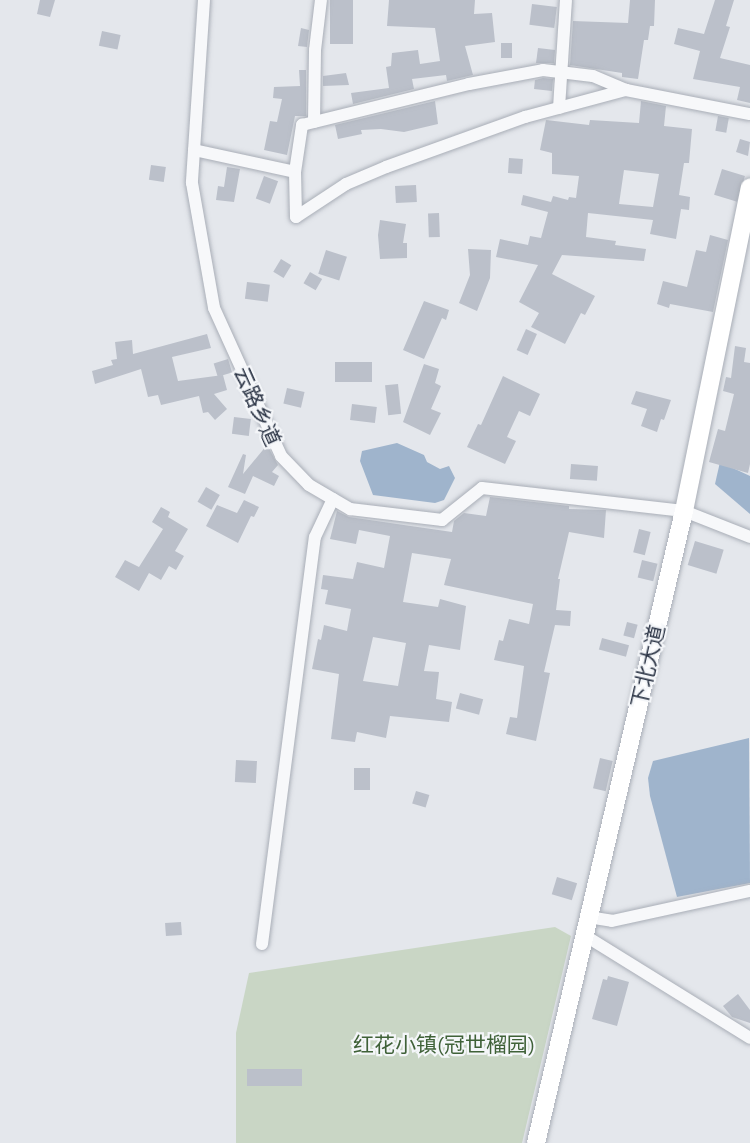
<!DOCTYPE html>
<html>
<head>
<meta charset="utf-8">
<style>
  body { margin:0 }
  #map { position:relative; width:750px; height:1143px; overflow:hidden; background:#e4e7ec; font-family:"IBM Plex Sans","Noto Sans SC",sans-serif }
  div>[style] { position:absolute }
  .green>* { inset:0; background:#c9d6c5 }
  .water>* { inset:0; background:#9fb4cc }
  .building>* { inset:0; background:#bbc0ca; transform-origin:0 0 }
  .roads { filter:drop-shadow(0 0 2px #a9aeb7) drop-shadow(0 0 2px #a9aeb7) }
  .street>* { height:12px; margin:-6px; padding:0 6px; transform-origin:6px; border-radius:6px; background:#f7f8fa }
  .secondary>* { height:18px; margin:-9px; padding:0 9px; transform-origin:9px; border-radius:9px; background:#fff }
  span { translate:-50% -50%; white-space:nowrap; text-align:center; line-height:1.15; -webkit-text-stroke:4.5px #f4f6f9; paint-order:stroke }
  .street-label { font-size:21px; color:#2b3445 }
  .park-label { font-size:21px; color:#3f6138 }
</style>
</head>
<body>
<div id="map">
  <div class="green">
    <div style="clip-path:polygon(555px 927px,571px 936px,522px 1143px,236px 1143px,236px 1033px,249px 973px)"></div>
  </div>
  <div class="water">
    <div style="clip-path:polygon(397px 443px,424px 455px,427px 462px,440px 469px,449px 466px,455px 478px,444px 500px,435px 503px,373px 495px,360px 461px,362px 451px)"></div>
    <div style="clip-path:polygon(720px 462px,750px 476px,750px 514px,715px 484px)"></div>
    <div style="clip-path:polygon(749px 738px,750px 883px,677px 897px,650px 796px,648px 778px,653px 761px)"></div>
  </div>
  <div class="building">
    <div style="clip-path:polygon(40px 0,55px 0,50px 17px,37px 14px)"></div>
    <div style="left:330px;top:0;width:23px;height:44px"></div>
    <div style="clip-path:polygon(389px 0,475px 0,474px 14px,492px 13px,495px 42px,465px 46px,473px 75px,447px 81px,446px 75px,412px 79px,414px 89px,353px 104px,351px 93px,389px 88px,386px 67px,391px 66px,392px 53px,418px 50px,420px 64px,440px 61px,435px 28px,387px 26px)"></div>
    <div style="clip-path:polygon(630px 0,655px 0,654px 26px,650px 26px,648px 40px,644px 40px,638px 79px,622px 77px,622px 73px,570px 65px,573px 21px,628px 23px)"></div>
    <div style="clip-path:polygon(715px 0,734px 0,726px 26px,730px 27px,720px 58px,750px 65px,750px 103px,737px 100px,740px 87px,693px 79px,700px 51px,674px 44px,678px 28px,704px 34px)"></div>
    <div style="left:532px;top:4px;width:25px;height:21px;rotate:7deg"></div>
    <div style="clip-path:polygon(301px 28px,309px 30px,307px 47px,298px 46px)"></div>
    <div style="left:102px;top:31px;width:19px;height:15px;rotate:12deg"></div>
    <div style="left:501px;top:43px;width:11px;height:15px"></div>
    <div style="clip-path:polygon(538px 48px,555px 50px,554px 63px,536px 63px)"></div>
    <div style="clip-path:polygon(299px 70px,306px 70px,306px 116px,295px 116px,287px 155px,264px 150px,270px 121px,277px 122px,282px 99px,273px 98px,274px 87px,300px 86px)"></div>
    <div style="clip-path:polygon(346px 73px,349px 85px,323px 86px,323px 76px)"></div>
    <div style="clip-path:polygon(543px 78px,553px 79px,552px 91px,534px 89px,535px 80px)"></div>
    <div style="clip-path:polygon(435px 101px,438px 124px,404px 132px,381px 129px,361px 130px,362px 134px,338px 139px,335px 125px)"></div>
    <div style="clip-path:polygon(evenodd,641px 101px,666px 106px,664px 126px,692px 129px,689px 163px,684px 163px,679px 195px,690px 197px,689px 210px,681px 209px,676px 239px,650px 234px,653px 220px,588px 213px,586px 237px,616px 241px,615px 245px,646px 249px,644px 261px,562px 255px,552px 274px,595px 296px,585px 315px,581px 313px,565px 344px,531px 327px,539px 313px,519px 302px,538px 265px,496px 257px,500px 239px,528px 245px,530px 236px,541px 238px,548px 212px,521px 205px,523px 195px,551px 202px,553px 196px,568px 200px,569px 197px,576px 198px,579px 176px,552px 174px,552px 153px,540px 150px,546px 120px,589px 125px,590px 120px,639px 123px,641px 101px,624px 170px,659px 174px,653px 207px,619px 204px,624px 170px)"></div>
    <div style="left:718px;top:116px;width:11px;height:15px;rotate:10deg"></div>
    <div style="clip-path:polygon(740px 139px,750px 142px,748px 156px,736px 152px)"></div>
    <div style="left:509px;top:158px;width:14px;height:15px;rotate:4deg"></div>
    <div style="left:151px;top:165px;width:15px;height:15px;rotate:8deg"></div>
    <div style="clip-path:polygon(227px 167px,240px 169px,234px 202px,216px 200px,218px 186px,224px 187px)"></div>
    <div style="left:722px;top:169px;width:24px;height:27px;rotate:17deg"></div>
    <div style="left:264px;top:176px;width:15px;height:24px;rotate:20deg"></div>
    <div style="left:416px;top:185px;width:17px;height:21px;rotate:87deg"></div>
    <div style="left:439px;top:213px;width:24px;height:11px;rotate:88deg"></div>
    <div style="clip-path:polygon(380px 220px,406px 224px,403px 243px,407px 243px,407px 258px,380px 259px,378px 235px)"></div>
    <div style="clip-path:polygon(710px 235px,728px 240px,713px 312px,670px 304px,669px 308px,657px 304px,663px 281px,687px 287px,696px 250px,706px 252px)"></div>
    <div style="clip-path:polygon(468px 249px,491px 250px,490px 278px,477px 311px,459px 303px,470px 275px)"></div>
    <div style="left:326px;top:250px;width:22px;height:25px;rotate:18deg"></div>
    <div style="left:281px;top:259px;width:12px;height:15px;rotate:31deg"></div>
    <div style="left:310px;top:272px;width:14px;height:13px;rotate:30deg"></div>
    <div style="left:247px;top:282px;width:23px;height:17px;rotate:7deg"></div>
    <div style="clip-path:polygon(424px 301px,449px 310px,446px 320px,442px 318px,424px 359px,403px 350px)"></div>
    <div style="left:526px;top:329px;width:12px;height:23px;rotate:24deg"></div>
    <div style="clip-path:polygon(207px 334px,211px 348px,172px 357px,178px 381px,223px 375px,227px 390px,214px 394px,227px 409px,215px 420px,208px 412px,203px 413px,199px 396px,161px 405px,158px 395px,148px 397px,141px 369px,95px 384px,92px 371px,113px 365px,111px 360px,117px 359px,115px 342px,132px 340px,133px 354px)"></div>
    <div style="clip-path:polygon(735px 346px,746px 348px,744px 362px,750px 363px,750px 464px,748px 473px,709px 462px,718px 429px,725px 431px,734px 394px,723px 391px,726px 377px,731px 378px)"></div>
    <div style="left:228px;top:359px;width:14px;height:15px;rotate:73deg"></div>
    <div style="left:335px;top:362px;width:37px;height:20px"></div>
    <div style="clip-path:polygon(424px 364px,439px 369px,435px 383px,441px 386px,431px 409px,441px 413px,430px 435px,403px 422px)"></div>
    <div style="clip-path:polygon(503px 376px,540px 394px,530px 416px,519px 411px,507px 437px,516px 441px,505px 464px,467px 447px,478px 424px,481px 425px)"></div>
    <div style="left:398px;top:384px;width:30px;height:13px;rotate:84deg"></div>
    <div style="left:287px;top:388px;width:18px;height:16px;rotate:13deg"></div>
    <div style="clip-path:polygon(636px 391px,671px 400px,664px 420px,661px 419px,657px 432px,641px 426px,647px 409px,631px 404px)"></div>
    <div style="left:352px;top:404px;width:25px;height:16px;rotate:7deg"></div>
    <div style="left:234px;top:417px;width:17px;height:17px;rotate:7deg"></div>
    <div style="clip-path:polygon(267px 445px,278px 465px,272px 472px,279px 476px,274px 486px,253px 476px,245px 494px,228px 487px,243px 454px,246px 455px,243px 474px)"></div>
    <div style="left:571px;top:464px;width:27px;height:15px;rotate:4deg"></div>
    <div style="left:206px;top:487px;width:16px;height:17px;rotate:30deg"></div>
    <div style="clip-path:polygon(evenodd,490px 497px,569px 506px,569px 509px,606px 510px,604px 538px,569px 532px,558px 579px,560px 579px,556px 610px,571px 611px,570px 626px,555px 625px,544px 672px,550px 673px,536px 741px,506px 734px,510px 717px,517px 718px,524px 666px,494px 660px,499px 640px,503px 641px,509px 619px,529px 624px,533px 604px,444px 585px,451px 559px,412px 553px,403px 602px,438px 607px,440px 599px,466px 606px,460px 650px,429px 645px,424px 671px,439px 672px,436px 699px,452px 702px,449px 722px,390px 716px,386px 738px,357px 732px,355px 742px,331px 739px,339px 674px,312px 669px,318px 639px,321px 640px,324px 625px,347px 631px,351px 609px,325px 604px,328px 590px,321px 589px,323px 575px,353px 579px,357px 562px,384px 568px,390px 536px,359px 530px,356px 544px,330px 539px,337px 511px,349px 517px,452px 532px,454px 521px,464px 513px,486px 516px,490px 497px,373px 637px,406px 643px,398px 686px,363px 681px,373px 637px)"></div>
    <div style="clip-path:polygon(244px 500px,259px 507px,254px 517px,251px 516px,238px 543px,206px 526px,217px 505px,237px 513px)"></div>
    <div style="clip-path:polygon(161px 507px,170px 512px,168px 517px,188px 529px,175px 551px,184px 556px,176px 570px,169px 566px,161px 580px,149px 573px,139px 591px,115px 577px,125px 560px,139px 567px,163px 529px,152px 522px)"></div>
    <div style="left:639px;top:529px;width:12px;height:24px;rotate:14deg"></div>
    <div style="left:695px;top:541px;width:30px;height:25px;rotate:17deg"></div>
    <div style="left:642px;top:560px;width:16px;height:18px;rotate:14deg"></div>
    <div style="left:627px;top:622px;width:11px;height:14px;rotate:15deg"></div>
    <div style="left:602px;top:638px;width:28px;height:12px;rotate:15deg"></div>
    <div style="left:460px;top:693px;width:24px;height:16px;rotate:15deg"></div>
    <div style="left:600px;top:758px;width:13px;height:31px;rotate:13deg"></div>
    <div style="left:236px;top:760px;width:21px;height:22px;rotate:3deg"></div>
    <div style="left:354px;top:768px;width:16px;height:22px"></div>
    <div style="left:416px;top:791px;width:14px;height:13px;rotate:17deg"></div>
    <div style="left:557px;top:877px;width:21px;height:18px;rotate:17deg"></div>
    <div style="left:181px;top:922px;width:13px;height:16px;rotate:86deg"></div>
    <div style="clip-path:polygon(608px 976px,629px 982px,617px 1026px,592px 1019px,603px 979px,607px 980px)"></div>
    <div style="clip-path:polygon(738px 994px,750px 1010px,750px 1023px,732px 1017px,723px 1006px)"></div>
    <div style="left:247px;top:1069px;width:55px;height:17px"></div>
  </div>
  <div class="roads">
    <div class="street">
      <div style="left:204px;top:0;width:183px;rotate:93.8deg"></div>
      <div style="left:192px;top:183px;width:127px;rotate:80deg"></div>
      <div style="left:214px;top:308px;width:162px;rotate:65.6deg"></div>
      <div style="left:281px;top:456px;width:40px;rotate:46deg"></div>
      <div style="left:309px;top:485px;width:48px;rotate:30.3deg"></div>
      <div style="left:350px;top:509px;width:93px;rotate:6.8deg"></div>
      <div style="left:442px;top:520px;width:51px;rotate:-38.7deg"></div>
      <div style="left:482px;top:488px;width:203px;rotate:6.5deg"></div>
      <div style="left:684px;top:511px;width:71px;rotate:21.5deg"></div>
      <div style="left:559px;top:108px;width:108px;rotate:-86.3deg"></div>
      <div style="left:314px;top:122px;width:72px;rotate:-89.2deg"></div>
      <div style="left:315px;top:50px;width:50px;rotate:-83.2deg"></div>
      <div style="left:194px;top:150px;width:103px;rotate:12.3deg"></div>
      <div style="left:295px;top:172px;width:45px;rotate:88.7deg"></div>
      <div style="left:296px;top:217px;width:60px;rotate:-33.4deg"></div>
      <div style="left:346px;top:184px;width:43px;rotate:-23deg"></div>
      <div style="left:386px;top:167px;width:148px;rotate:-19.8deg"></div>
      <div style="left:525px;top:117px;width:105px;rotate:-15deg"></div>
      <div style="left:626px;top:90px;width:126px;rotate:11deg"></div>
      <div style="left:295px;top:172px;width:48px;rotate:-81.5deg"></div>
      <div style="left:302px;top:125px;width:172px;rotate:-13.8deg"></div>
      <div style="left:469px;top:84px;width:75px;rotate:-10.7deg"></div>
      <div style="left:543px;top:70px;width:50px;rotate:6.8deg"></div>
      <div style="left:593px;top:76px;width:36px;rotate:23deg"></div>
      <div style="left:588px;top:917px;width:24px;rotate:9deg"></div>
      <div style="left:612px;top:921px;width:141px;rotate:-12.3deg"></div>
      <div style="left:584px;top:935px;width:195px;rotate:31.8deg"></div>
      <div style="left:262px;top:944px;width:410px;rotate:-82.6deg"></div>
      <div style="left:315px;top:537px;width:42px;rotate:-64.7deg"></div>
    </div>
    <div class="secondary">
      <div style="left:536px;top:1143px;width:649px;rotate:-76.82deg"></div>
      <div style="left:684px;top:511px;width:330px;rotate:-78.5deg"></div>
    </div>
  </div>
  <div class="street-label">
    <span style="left:258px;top:406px;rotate:66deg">云路乡道</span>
    <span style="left:647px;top:666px;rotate:-77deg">下北大道</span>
  </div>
  <div class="park-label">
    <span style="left:444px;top:1044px">红花小镇(冠世榴园)</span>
  </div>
</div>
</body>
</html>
